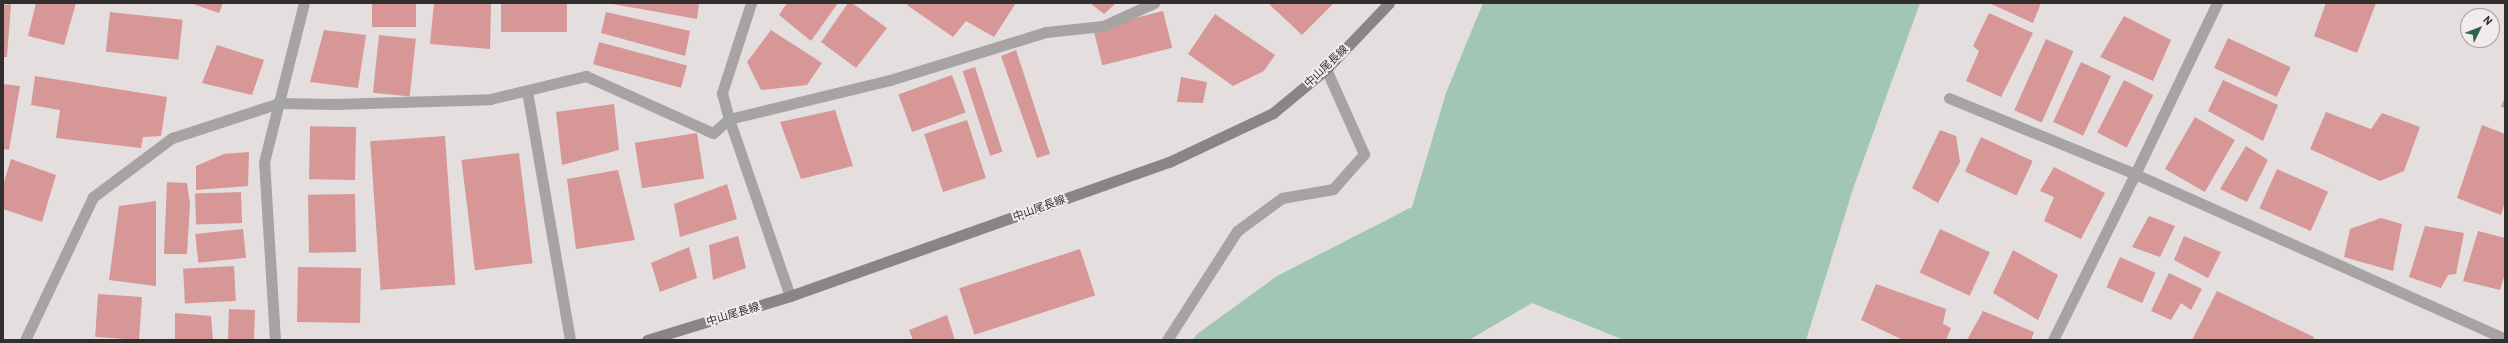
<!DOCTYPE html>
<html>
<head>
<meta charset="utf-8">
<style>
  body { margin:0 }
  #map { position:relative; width:2508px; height:343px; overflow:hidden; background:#e4dede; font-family:Barlow,"Noto Sans JP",sans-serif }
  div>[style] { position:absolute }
  .green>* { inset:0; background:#a1c6b3 }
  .building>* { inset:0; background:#d79797; transform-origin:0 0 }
  .service>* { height:11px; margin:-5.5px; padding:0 5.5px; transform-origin:5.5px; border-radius:5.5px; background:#a6a3a3 }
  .minor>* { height:11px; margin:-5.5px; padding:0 5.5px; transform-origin:5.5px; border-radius:5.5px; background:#a6a3a3 }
  .secondary>* { height:11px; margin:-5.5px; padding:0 5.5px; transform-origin:5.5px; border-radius:5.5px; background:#8a8585 }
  span { translate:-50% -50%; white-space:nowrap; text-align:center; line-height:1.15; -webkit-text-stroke:4px #f2ebeb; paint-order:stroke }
  .street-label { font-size:11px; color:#312e2e }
  .frame { position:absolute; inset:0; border:4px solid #312e2e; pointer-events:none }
  .north { position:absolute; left:2460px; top:8px; width:40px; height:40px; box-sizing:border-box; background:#f2ebeb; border:1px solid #a59f9f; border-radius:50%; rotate:47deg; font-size:11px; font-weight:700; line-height:16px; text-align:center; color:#312e2e }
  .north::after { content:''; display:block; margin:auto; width:14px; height:18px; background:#2d664e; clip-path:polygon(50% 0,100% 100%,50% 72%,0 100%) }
</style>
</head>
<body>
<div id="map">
  <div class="green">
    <div style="clip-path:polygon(1483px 3px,1920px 3px,1854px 186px,1806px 340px,1624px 340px,1532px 303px,1469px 340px,1193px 340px,1197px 334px,1277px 276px,1412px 207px,1446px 93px)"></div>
  </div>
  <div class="building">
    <div style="clip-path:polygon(36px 3px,76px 3px,64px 45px,28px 36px)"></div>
    <div style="clip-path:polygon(190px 3px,223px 3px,219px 13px)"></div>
    <div style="left:372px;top:3px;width:44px;height:24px"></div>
    <div style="clip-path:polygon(434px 3px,491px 3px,490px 49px,430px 44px)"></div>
    <div style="left:501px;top:3px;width:66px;height:29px"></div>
    <div style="clip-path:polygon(607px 3px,699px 3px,697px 19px)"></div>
    <div style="clip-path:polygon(787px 3px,838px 3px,811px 41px,779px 15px)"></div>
    <div style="clip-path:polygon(848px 3px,852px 3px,887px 28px,856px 68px,821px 42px)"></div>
    <div style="clip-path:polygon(908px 3px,1016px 3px,994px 37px,966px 21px,953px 37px,907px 5px)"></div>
    <div style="clip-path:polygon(1090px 3px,1116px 3px,1104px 14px)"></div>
    <div style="clip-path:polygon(1268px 3px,1334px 3px,1302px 35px)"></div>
    <div style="clip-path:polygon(1989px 3px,2041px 3px,2033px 23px)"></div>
    <div style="clip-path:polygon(2326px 3px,2376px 3px,2357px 53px,2314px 36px)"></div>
    <div style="clip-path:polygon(11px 4px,7px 57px,3px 57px,3px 5px)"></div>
    <div style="left:1163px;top:11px;width:38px;height:72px;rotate:76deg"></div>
    <div style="left:110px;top:12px;width:73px;height:40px;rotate:6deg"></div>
    <div style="clip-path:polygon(606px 12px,690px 31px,685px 56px,601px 33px)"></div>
    <div style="clip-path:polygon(1989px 13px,2033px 33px,2001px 97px,1966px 81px,1979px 51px,1973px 46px)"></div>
    <div style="clip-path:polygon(1215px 14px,1275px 55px,1264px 71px,1233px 86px,1188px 54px)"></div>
    <div style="clip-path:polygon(2124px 16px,2171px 40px,2153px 81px,2100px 57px)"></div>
    <div style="clip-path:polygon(324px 30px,366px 35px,358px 88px,310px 82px)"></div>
    <div style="clip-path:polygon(771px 30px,822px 63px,807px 85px,761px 90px,747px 62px)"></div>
    <div style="left:379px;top:35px;width:37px;height:58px;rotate:6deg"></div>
    <div style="left:2228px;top:38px;width:69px;height:33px;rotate:25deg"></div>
    <div style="left:2046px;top:39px;width:30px;height:78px;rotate:24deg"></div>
    <div style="left:599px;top:42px;width:91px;height:23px;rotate:15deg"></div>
    <div style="clip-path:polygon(217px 45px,264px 60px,252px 95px,202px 83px)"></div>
    <div style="clip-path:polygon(1016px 50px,1050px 154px,1037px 158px,1001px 56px)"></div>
    <div style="left:2081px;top:62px;width:33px;height:66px;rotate:25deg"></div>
    <div style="left:975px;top:67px;width:89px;height:13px;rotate:72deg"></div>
    <div style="left:952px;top:75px;width:40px;height:57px;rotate:70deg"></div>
    <div style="clip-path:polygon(35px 76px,167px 97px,161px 136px,143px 137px,141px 148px,56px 138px,60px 110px,31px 105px)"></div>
    <div style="clip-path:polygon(1181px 77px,1207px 82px,1203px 103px,1177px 102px)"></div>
    <div style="left:2124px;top:80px;width:33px;height:59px;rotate:27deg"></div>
    <div style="clip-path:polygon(2223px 80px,2278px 105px,2263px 141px,2208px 111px)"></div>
    <div style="clip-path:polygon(3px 84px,20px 86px,9px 150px,3px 149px)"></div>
    <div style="clip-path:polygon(2505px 97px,2505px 108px,2501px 107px)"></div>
    <div style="clip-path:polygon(614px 104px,619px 150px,562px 165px,556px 112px)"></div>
    <div style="clip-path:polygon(835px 110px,853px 166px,801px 179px,780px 122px)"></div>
    <div style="clip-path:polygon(2326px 112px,2371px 129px,2382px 113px,2420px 127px,2404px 171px,2380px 181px,2310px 149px)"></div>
    <div style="left:2195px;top:117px;width:46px;height:60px;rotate:30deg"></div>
    <div style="left:967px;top:120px;width:61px;height:45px;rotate:72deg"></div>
    <div style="clip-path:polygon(2482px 125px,2505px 134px,2505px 202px,2501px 215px,2457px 198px)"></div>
    <div style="left:356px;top:127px;width:53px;height:46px;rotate:91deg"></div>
    <div style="clip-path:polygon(1940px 130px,1956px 136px,1960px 162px,1938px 203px,1912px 188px)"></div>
    <div style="left:697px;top:133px;width:46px;height:63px;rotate:81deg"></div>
    <div style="left:445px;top:136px;width:149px;height:75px;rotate:86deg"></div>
    <div style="left:1981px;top:137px;width:57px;height:38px;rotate:25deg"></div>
    <div style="clip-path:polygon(2246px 146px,2268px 160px,2247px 202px,2220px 189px)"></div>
    <div style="clip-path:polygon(249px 152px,248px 186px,196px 190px,196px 166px,224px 154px)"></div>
    <div style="left:519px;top:153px;width:111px;height:58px;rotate:83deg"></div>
    <div style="clip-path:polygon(11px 159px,56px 175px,42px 222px,3px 209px,3px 185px)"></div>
    <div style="clip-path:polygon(2054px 167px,2105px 193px,2081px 239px,2044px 221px,2054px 197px,2040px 191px)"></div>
    <div style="left:2277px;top:169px;width:56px;height:43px;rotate:24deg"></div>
    <div style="clip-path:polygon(618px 170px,635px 240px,576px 249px,567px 179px)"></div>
    <div style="clip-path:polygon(167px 182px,187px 183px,190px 204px,187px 254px,164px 254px)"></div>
    <div style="clip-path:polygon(727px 184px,737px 219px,680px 237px,674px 204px)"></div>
    <div style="left:241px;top:192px;width:31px;height:46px;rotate:88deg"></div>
    <div style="left:355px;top:194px;width:58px;height:47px;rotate:89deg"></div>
    <div style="clip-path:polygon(156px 201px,156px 286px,109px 280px,119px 206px)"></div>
    <div style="clip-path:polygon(2149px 216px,2175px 226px,2160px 257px,2132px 247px)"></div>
    <div style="clip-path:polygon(2381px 218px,2402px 224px,2393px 271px,2344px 257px,2350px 229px)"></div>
    <div style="clip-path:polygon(2425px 226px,2464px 233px,2456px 274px,2448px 275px,2441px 288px,2409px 277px)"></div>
    <div style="left:243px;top:229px;width:29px;height:48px;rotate:84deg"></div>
    <div style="left:1940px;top:229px;width:55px;height:48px;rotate:25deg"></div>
    <div style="clip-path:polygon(2478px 231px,2505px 238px,2505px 273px,2500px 290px,2463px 281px)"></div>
    <div style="clip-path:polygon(738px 236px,746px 268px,713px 280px,709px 245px)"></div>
    <div style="clip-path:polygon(2184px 236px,2221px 252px,2208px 278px,2174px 260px)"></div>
    <div style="clip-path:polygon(689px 247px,697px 278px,660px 292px,651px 263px)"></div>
    <div style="left:1080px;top:249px;width:49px;height:127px;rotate:72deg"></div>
    <div style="clip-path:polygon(2013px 250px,2058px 275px,2038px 320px,1993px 293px)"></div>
    <div style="left:2120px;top:257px;width:39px;height:33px;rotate:24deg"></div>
    <div style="left:234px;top:266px;width:35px;height:51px;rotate:87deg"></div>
    <div style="left:298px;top:267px;width:63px;height:55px;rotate:1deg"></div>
    <div style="clip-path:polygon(2169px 273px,2202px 289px,2191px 310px,2181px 303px,2171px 320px,2151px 311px)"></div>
    <div style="clip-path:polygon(1876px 284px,1946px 309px,1943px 324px,1951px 328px,1946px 340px,1903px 340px,1861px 320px)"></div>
    <div style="clip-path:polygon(2217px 291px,2314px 337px,2313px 340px,2192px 340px)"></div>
    <div style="left:142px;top:297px;width:43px;height:44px;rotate:94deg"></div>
    <div style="left:255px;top:310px;width:30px;height:26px;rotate:92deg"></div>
    <div style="clip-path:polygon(1983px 311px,2034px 332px,2031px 340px,1967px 340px)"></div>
    <div style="clip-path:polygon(175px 313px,211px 316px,213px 340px,175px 340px)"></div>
    <div style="clip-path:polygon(947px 315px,955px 340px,913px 340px,909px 330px)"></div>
  </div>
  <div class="service">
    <div style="left:1949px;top:98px;width:201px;rotate:22.2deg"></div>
    <div style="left:2135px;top:174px;width:185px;rotate:116.3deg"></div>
  </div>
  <div class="minor">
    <div style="left:751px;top:3px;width:95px;rotate:107.9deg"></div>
    <div style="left:722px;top:93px;width:27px;rotate:75deg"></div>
    <div style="left:729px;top:119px;width:187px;rotate:71deg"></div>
    <div style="left:2217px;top:3px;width:190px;rotate:115.6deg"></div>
    <div style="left:2135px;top:174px;width:405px;rotate:24deg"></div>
    <div style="left:527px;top:91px;width:253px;rotate:80.2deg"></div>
    <div style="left:25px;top:340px;width:158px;rotate:-64.6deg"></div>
    <div style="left:93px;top:197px;width:99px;rotate:-36.8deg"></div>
    <div style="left:172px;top:138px;width:113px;rotate:-18.1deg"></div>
    <div style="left:279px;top:103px;width:56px;rotate:1deg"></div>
    <div style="left:335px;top:104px;width:155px;rotate:-1.8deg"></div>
    <div style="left:490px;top:99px;width:99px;rotate:-13.5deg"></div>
    <div style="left:586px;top:76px;width:139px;rotate:24.2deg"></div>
    <div style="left:713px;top:133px;width:21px;rotate:-41deg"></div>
    <div style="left:729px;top:119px;width:166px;rotate:-13.6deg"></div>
    <div style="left:890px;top:80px;width:163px;rotate:-17.1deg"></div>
    <div style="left:1046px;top:32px;width:57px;rotate:-6deg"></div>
    <div style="left:1103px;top:26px;width:56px;rotate:-24.3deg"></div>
    <div style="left:275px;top:340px;width:178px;rotate:-93.5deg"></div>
    <div style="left:264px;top:162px;width:164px;rotate:-75.9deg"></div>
    <div style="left:1167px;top:340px;width:130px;rotate:-57.3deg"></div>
    <div style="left:1237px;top:231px;width:56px;rotate:-36.3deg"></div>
    <div style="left:1282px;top:198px;width:52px;rotate:-10deg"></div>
    <div style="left:1333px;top:189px;width:47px;rotate:-48.5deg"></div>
    <div style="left:1364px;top:154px;width:93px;rotate:-114.1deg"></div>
  </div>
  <div class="secondary">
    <div style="left:647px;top:340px;width:150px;rotate:-17.1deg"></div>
    <div style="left:790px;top:296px;width:402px;rotate:-19.5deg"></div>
    <div style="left:1169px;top:162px;width:115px;rotate:-25.2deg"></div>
    <div style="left:1273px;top:113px;width:69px;rotate:-39.7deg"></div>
    <div style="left:1326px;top:69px;width:91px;rotate:-46.3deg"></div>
  </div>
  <div class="street-label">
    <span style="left:1326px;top:66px;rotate:-43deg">中山尾長線</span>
    <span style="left:1039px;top:208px;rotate:-20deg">中山尾長線</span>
    <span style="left:733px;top:314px;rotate:-17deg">中山尾長線</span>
  </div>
  <div class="frame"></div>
  <div class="north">N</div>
</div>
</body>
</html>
